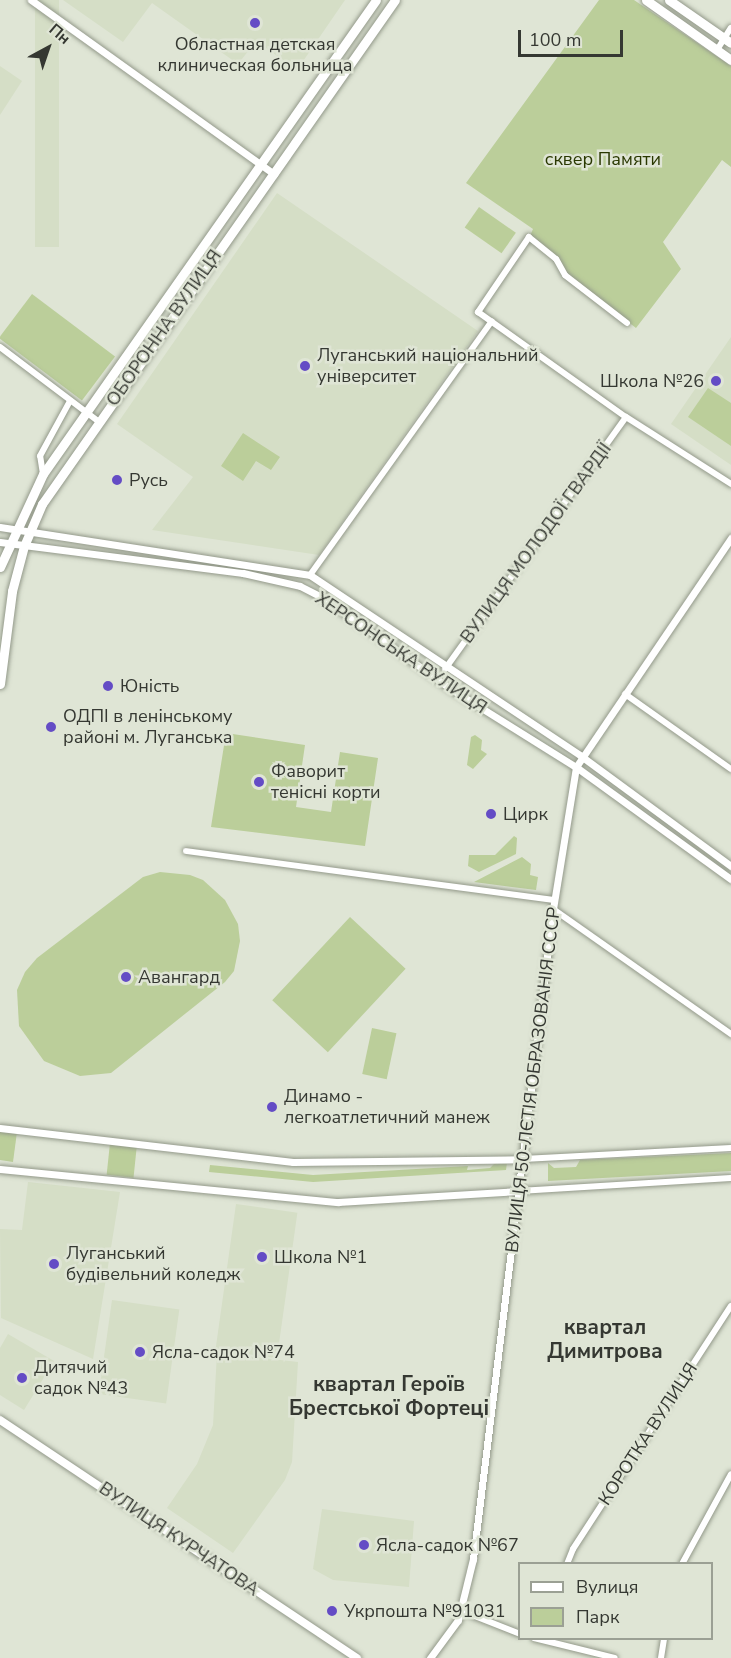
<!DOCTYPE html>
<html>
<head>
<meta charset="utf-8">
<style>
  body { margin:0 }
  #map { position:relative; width:731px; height:1658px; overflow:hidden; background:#dfe5d5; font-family:"Nunito Sans",sans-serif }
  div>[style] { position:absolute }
  .built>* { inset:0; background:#d5dec6; transform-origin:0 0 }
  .green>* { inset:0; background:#bbce9a; transform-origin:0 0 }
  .roads { filter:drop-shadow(0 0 2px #93998a) drop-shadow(0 0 2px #93998a) }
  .minor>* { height:6px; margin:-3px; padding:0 3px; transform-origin:3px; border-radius:3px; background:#fff }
  .tertiary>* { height:7px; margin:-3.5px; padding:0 3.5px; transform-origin:3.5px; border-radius:3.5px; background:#fff }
  .secondary>* { height:8px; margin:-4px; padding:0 4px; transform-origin:4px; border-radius:4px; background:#fff }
  .primary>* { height:9px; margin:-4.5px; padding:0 4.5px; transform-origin:4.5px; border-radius:4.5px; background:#fff }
  .dots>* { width:16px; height:16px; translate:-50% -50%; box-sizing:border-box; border:3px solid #dfe5d5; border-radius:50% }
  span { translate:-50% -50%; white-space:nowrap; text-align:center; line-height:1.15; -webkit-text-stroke:5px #dfe5d5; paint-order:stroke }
  .poi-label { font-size:18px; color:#353832 }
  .left { translate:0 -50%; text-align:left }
  .right { translate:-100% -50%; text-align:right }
  .park-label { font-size:18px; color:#293800 }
  .street-label { font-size:18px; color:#353832 }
  .quarter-label { font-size:21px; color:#353832; font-weight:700 }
  .legend { position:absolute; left:518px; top:1562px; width:195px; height:78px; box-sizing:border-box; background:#dfe5d5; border:2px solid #9ba094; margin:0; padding:8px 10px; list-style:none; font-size:18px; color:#353832 }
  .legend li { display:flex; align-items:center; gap:12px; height:30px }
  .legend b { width:30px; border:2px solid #9ba094 }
  .north { position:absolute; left:18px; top:18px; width:60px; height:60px; -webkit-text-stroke:4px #dfe5d5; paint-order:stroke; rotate:40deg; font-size:16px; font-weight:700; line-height:24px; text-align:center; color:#353832 }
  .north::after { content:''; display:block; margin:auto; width:21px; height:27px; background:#353832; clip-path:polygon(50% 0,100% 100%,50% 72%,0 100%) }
  .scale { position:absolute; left:518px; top:30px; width:105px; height:27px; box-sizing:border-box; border:3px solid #353832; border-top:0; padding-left:8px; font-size:18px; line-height:21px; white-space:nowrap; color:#353832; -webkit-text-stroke:4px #dfe5d5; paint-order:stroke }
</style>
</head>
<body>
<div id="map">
  <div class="built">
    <div style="left:35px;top:0;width:24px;height:247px"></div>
    <div style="clip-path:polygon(63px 0,345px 0,297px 70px,266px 48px,263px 52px,253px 45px,238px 64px,152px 3px,123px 42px)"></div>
    <div style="clip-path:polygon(0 66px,22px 81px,0 115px)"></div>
    <div style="clip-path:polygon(277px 193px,478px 331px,319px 555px,152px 530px,193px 477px,117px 424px)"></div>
    <div style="clip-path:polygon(731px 337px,731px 465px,671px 424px)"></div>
    <div style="clip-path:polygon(28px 1182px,120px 1192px,93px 1359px,1px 1318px,0 1229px,22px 1230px)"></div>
    <div style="left:236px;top:1204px;width:62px;height:147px;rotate:8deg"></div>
    <div style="left:112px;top:1300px;width:68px;height:95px;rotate:8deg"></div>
    <div style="clip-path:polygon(8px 1334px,54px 1361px,24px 1410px,0 1395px,0 1348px)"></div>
    <div style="clip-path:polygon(217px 1353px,298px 1362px,292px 1462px,285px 1480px,233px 1553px,167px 1508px,197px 1464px,213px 1425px)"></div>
    <div style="clip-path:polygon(322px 1509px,414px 1521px,409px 1587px,333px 1580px,313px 1569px)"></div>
  </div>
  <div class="green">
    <div style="clip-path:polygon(599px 0,634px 0,731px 66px,731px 167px,722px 160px,663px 242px,681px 269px,636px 328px,565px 273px,559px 261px,530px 236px,533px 229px,466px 183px)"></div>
    <div style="left:479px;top:207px;width:45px;height:25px;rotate:35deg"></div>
    <div style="left:32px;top:294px;width:104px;height:55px;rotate:37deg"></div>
    <div style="clip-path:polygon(708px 388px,731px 403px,731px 446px,688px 417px)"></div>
    <div style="clip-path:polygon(243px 433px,280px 457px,271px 470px,256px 461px,243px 481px,221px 466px)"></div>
    <div style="clip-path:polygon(226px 733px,305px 745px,296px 807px,331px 812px,340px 752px,378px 758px,365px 846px,211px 827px)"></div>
    <div style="clip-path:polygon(475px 735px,482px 740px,481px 750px,487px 754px,473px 769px,467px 765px,471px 737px)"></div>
    <div style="clip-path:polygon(514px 836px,517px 838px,516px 854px,479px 872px,468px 866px,469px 855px,495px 855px)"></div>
    <div style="clip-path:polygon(522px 857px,531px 864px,530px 875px,538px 877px,536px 890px,474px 882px)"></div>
    <div style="clip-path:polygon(160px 872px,190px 875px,203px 880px,225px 900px,238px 924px,240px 941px,234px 971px,225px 982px,111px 1073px,80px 1076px,44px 1061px,19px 1026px,17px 990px,25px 972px,37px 958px,143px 877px)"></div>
    <div style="left:350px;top:917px;width:76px;height:114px;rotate:43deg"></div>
    <div style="left:372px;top:1028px;width:25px;height:47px;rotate:12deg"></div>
    <div style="clip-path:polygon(0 1130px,17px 1132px,13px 1162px,0 1160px)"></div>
    <div style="left:110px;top:1143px;width:27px;height:32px;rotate:6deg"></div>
    <div style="clip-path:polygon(731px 1153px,731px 1171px,548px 1181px,548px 1163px,554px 1168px,576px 1167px,580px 1160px)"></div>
    <div style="clip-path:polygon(495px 1163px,507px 1163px,506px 1170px,313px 1182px,209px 1172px,210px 1165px,313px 1175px,468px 1166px,467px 1170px,490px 1168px)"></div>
  </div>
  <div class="roads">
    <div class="minor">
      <div style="left:717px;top:50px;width:26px;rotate:-58deg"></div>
      <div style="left:627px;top:323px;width:78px;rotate:-142.3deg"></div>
      <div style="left:565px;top:275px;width:18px;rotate:-119deg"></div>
      <div style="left:556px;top:259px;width:35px;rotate:-141deg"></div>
      <div style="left:529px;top:237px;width:91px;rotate:124.2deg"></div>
      <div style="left:478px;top:312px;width:181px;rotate:35.4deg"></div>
      <div style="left:626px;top:417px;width:125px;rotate:32.5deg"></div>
      <div style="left:0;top:347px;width:123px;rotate:37.1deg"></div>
      <div style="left:43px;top:474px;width:18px;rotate:-99deg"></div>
      <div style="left:40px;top:456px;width:63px;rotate:-61.4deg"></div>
      <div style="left:310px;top:575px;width:312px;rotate:-54.4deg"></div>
      <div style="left:445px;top:669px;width:310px;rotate:-54.3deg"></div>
      <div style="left:625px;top:694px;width:130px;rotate:35.3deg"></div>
      <div style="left:186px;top:851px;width:372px;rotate:7.6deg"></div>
      <div style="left:553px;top:909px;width:218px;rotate:35.1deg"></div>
      <div style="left:523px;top:1159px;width:208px;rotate:-3deg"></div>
      <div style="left:519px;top:1191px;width:212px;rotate:-3.5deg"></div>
      <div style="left:567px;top:1564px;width:16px;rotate:-68deg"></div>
      <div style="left:573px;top:1549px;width:290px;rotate:-57deg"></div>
      <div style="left:682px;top:1564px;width:102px;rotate:-61.4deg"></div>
      <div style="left:462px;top:1611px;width:62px;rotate:21.6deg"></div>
      <div style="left:534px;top:1638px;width:83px;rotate:13.9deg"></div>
      <div style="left:661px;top:1658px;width:20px;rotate:-81deg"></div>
    </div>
    <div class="tertiary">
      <div style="left:31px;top:0;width:299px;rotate:35.6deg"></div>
      <div style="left:0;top:527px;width:314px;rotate:8.8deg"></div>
      <div style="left:310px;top:575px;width:326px;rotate:33.7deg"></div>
      <div style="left:581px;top:756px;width:186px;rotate:36.3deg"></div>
      <div style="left:0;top:542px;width:245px;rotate:7.3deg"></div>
      <div style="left:243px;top:573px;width:58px;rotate:12.8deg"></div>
      <div style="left:300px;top:586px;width:25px;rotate:27deg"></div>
      <div style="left:322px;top:597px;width:158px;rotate:35.5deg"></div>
      <div style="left:451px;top:689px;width:147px;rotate:32deg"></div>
      <div style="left:576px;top:767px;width:191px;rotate:35.9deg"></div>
      <div style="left:0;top:1128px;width:295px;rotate:6.6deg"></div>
      <div style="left:293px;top:1162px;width:230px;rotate:-0.7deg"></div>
      <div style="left:0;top:1169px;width:340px;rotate:5.6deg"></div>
      <div style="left:338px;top:1202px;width:181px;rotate:-3.5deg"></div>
      <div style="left:430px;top:1658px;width:47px;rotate:-53.6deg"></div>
      <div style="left:458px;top:1620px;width:63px;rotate:-76.2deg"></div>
      <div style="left:473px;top:1559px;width:655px;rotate:-82.98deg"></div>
      <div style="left:553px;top:909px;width:144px;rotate:-80.8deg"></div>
      <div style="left:576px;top:767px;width:277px;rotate:-55.9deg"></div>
    </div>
    <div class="secondary">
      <div style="left:0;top:1420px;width:429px;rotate:33.7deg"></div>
    </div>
    <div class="primary">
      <div style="left:646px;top:0;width:104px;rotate:35.2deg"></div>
      <div style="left:669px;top:0;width:75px;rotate:34.7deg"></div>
      <div style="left:0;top:567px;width:102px;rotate:-65.2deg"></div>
      <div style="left:43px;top:474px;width:579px;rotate:-54.91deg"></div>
      <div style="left:0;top:684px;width:94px;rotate:-82.6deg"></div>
      <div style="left:12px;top:591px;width:47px;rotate:-75.1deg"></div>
      <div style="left:24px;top:546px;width:46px;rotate:-66.8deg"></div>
      <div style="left:42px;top:504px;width:615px;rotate:-54.99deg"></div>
    </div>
  </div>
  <div class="dots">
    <div style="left:255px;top:23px;background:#644cc5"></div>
    <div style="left:305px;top:366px;background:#644cc5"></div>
    <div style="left:716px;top:381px;background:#644cc5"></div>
    <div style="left:117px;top:480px;background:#644cc5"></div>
    <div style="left:108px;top:686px;background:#644cc5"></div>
    <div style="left:51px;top:727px;background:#644cc5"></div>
    <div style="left:259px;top:782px;background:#644cc5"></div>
    <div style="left:491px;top:814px;background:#644cc5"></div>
    <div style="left:126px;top:977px;background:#644cc5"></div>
    <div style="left:272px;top:1107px;background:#644cc5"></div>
    <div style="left:262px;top:1257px;background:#644cc5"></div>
    <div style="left:54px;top:1264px;background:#644cc5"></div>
    <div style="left:140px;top:1352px;background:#644cc5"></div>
    <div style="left:22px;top:1378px;background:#644cc5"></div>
    <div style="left:364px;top:1545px;background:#644cc5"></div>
    <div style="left:332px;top:1611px;background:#644cc5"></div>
  </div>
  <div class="poi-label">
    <span style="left:255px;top:55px">Областная детская<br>клиническая больница</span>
    <span class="left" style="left:317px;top:366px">Луганський національний<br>університет</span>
    <span class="right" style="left:704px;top:381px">Школа №26</span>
    <span class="left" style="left:129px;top:480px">Русь</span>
    <span class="left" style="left:120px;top:686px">Юність</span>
    <span class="left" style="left:63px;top:727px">ОДПІ в ленінському<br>районі м. Луганська</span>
    <span class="left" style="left:271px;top:782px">Фаворит<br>тенісні корти</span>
    <span class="left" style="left:503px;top:814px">Цирк</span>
    <span class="left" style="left:138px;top:977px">Авангард</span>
    <span class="left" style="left:284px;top:1107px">Динамо -<br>легкоатлетичний манеж</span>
    <span class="left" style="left:66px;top:1264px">Луганський<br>будівельний коледж</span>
    <span class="left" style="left:274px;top:1257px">Школа №1</span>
    <span class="left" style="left:152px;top:1352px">Ясла-садок №74</span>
    <span class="left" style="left:34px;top:1378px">Дитячий<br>садок №43</span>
    <span class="left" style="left:376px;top:1545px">Ясла-садок №67</span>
    <span class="left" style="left:344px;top:1611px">Укрпошта №91031</span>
  </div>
  <div class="park-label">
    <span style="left:603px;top:159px">сквер Памяти</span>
  </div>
  <div class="street-label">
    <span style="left:164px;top:328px;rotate:-55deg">ОБОРОННА ВУЛИЦЯ</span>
    <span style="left:536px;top:543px;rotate:-54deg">ВУЛИЦЯ МОЛОДОЇ ГВАРДІЇ</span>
    <span style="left:401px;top:653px;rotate:34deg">ХЕРСОНСЬКА ВУЛИЦЯ</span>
    <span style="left:533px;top:1080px;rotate:-83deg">ВУЛИЦЯ 50-ЛЄТІЯ ОБРАЗОВАНІЯ СССР</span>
    <span style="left:648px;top:1434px;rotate:-57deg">КОРОТКА ВУЛИЦЯ</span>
    <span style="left:179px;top:1539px;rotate:34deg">ВУЛИЦЯ КУРЧАТОВА</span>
  </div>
  <div class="quarter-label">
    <span style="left:605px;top:1339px">квартал<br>Димитрова</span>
    <span style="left:389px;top:1396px">квартал Героїв<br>Брестської Фортеці</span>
  </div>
  <ul class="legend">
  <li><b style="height:8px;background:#fff"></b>Вулиця</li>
  <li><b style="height:16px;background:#bbce9a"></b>Парк</li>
  </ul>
  <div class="north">Пн</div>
  <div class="scale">100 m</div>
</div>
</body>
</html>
